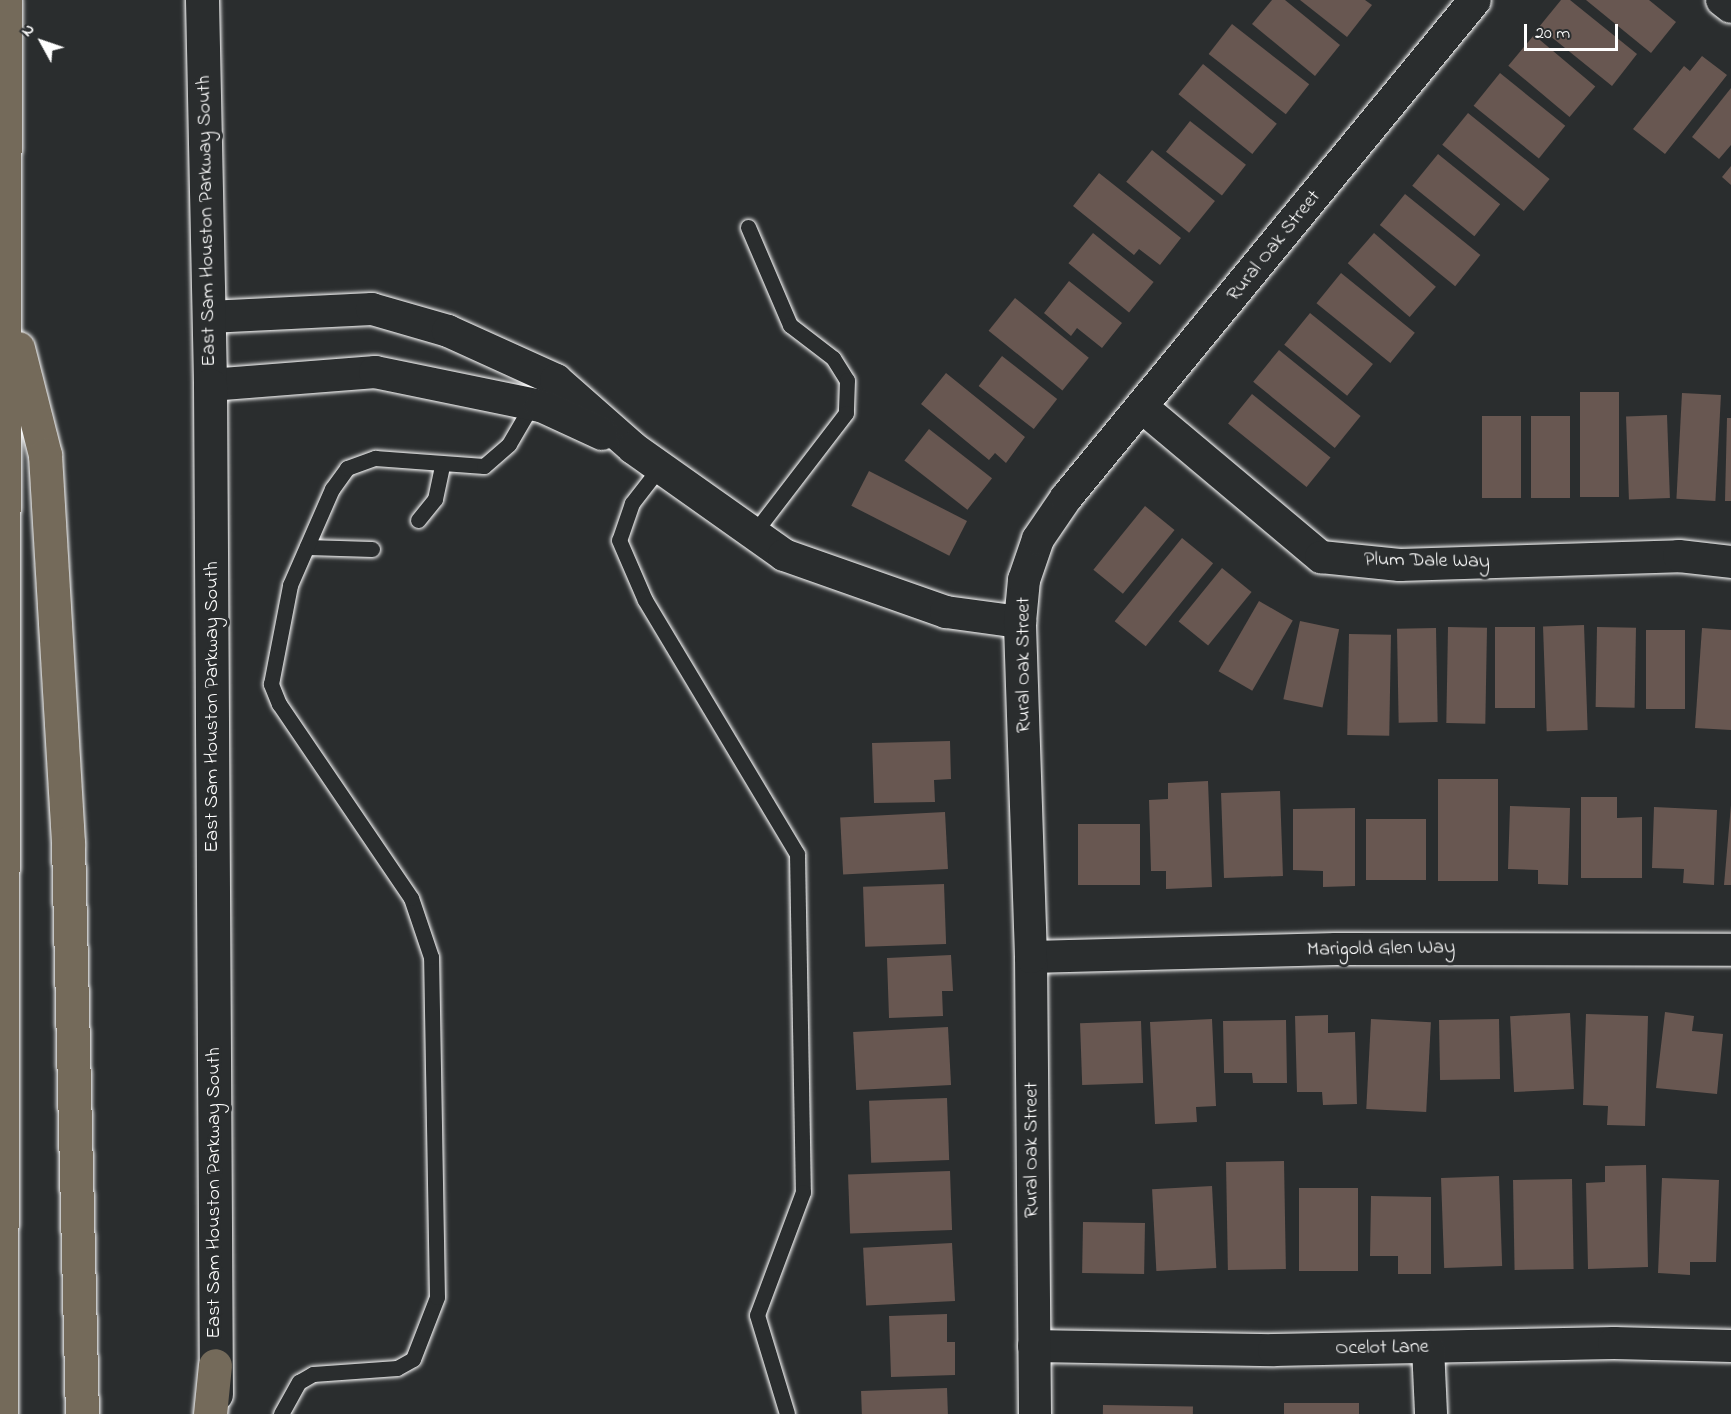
<!DOCTYPE html>
<html>
<head>
<meta charset="utf-8">
<style>
  body { margin:0 }
  #map { position:relative; width:1731px; height:1414px; overflow:hidden; background:#2a2d2e; font-family:"Indie Flower",sans-serif }
  div>[style] { position:absolute }
  .building>* { inset:0; background:#685751; transform-origin:0 0 }
  .roads { filter:drop-shadow(0 0 2px #fff) drop-shadow(0 0 2px #fff) }
  .service>* { height:15px; margin:-7.5px; padding:0 7.5px; transform-origin:7.5px; border-radius:7.5px; background:#2a2d2e }
  .minor>* { height:32px; margin:-16px; padding:0 16px; transform-origin:16px; border-radius:16px; background:#2a2d2e }
  .secondary>* { height:33px; margin:-16.5px; padding:0 16.5px; transform-origin:16.5px; border-radius:16.5px; background:#2a2d2e }
  .motorway>* { height:33px; margin:-16.5px; padding:0 16.5px; transform-origin:16.5px; border-radius:16.5px; background:#746a5a }
  span { translate:-50% -50%; white-space:nowrap; text-align:center; line-height:1.15; -webkit-text-stroke:6px #2a2d2e; paint-order:stroke }
  .street-label { font-size:20px; color:#fff }
  .north { position:absolute; left:12px; top:12px; width:60px; height:60px; -webkit-text-stroke:4px #2a2d2e; paint-order:stroke; rotate:310deg; font-size:16px; font-weight:700; line-height:24px; text-align:center; color:#fff }
  .north::after { content:''; display:block; margin:auto; width:21px; height:27px; background:#fff; clip-path:polygon(50% 0,100% 100%,50% 72%,0 100%) }
  .scale { position:absolute; left:1524px; top:24px; width:94px; height:27px; box-sizing:border-box; border:3px solid #fff; border-top:0; padding-left:8px; font-size:18px; line-height:21px; white-space:nowrap; color:#fff; -webkit-text-stroke:4px #2a2d2e; paint-order:stroke }
</style>
</head>
<body>
<div id="map">
  <div class="building">
    <div style="clip-path:polygon(1272px 0,1285px 0,1340px 45px,1315px 76px,1252px 24px)"></div>
    <div style="clip-path:polygon(1300px 0,1365px 0,1372px 5px,1347px 37px)"></div>
    <div style="clip-path:polygon(1561px 0,1570px 0,1637px 54px,1612px 86px,1539px 27px)"></div>
    <div style="clip-path:polygon(1586px 0,1649px 0,1676px 22px,1651px 53px)"></div>
    <div style="left:1232px;top:24px;width:98px;height:38px;rotate:38deg"></div>
    <div style="left:1534px;top:35px;width:80px;height:40px;rotate:40deg"></div>
    <div style="clip-path:polygon(1702px 56px,1727px 75px,1665px 154px,1633px 129px,1684px 66px,1690px 71px)"></div>
    <div style="left:1203px;top:64px;width:95px;height:39px;rotate:39deg"></div>
    <div style="left:1500px;top:73px;width:84px;height:42px;rotate:39deg"></div>
    <div style="clip-path:polygon(1731px 88px,1731px 145px,1719px 159px,1692px 137px)"></div>
    <div style="left:1468px;top:113px;width:105px;height:41px;rotate:39deg"></div>
    <div style="left:1190px;top:121px;width:71px;height:39px;rotate:38deg"></div>
    <div style="left:1152px;top:150px;width:81px;height:41px;rotate:39deg"></div>
    <div style="left:1438px;top:154px;width:80px;height:41px;rotate:39deg"></div>
    <div style="clip-path:polygon(1731px 166px,1731px 185px,1722px 177px)"></div>
    <div style="clip-path:polygon(1099px 173px,1181px 238px,1160px 265px,1139px 249px,1134px 255px,1073px 206px)"></div>
    <div style="left:1405px;top:194px;width:97px;height:40px;rotate:39deg"></div>
    <div style="left:1093px;top:233px;width:78px;height:39px;rotate:39deg"></div>
    <div style="left:1374px;top:233px;width:82px;height:40px;rotate:41deg"></div>
    <div style="left:1341px;top:273px;width:95px;height:39px;rotate:39deg"></div>
    <div style="clip-path:polygon(1069px 281px,1122px 323px,1102px 348px,1077px 328px,1071px 336px,1044px 313px)"></div>
    <div style="left:1015px;top:298px;width:95px;height:42px;rotate:39deg"></div>
    <div style="left:1310px;top:313px;width:81px;height:41px;rotate:39deg"></div>
    <div style="left:1279px;top:350px;width:105px;height:41px;rotate:39deg"></div>
    <div style="left:1002px;top:356px;width:70px;height:38px;rotate:38deg"></div>
    <div style="clip-path:polygon(946px 373px,1025px 437px,1006px 463px,995px 453px,989px 460px,921px 404px)"></div>
    <div style="left:1580px;top:392px;width:39px;height:105px"></div>
    <div style="left:1682px;top:393px;width:39px;height:106px;rotate:3deg"></div>
    <div style="left:1252px;top:394px;width:101px;height:38px;rotate:39deg"></div>
    <div style="left:1667px;top:415px;width:83px;height:41px;rotate:88deg"></div>
    <div style="left:1482px;top:416px;width:39px;height:82px"></div>
    <div style="left:1531px;top:416px;width:39px;height:82px"></div>
    <div style="clip-path:polygon(1727px 418px,1731px 418px,1731px 501px,1725px 501px)"></div>
    <div style="left:929px;top:429px;width:80px;height:40px;rotate:38deg"></div>
    <div style="left:869px;top:471px;width:110px;height:39px;rotate:27deg"></div>
    <div style="left:1145px;top:506px;width:38px;height:82px;rotate:39deg"></div>
    <div style="left:1182px;top:538px;width:40px;height:107px;rotate:39deg"></div>
    <div style="left:1222px;top:568px;width:38px;height:69px;rotate:39deg"></div>
    <div style="left:1259px;top:601px;width:39px;height:81px;rotate:30deg"></div>
    <div style="left:1300px;top:621px;width:40px;height:80px;rotate:12deg"></div>
    <div style="left:1584px;top:625px;width:105px;height:41px;rotate:88deg"></div>
    <div style="left:1448px;top:627px;width:39px;height:96px;rotate:1deg"></div>
    <div style="left:1495px;top:627px;width:40px;height:81px"></div>
    <div style="left:1597px;top:627px;width:39px;height:80px;rotate:1deg"></div>
    <div style="left:1436px;top:628px;width:94px;height:39px;rotate:89deg"></div>
    <div style="clip-path:polygon(1702px 628px,1731px 630px,1731px 730px,1695px 728px)"></div>
    <div style="left:1685px;top:630px;width:79px;height:39px;rotate:90deg"></div>
    <div style="left:1349px;top:634px;width:42px;height:101px;rotate:1deg"></div>
    <div style="clip-path:polygon(950px 741px,951px 779px,934px 780px,935px 802px,874px 803px,872px 743px)"></div>
    <div style="left:1438px;top:779px;width:60px;height:102px"></div>
    <div style="clip-path:polygon(1208px 781px,1212px 887px,1166px 889px,1166px 871px,1151px 871px,1149px 800px,1168px 799px,1168px 783px)"></div>
    <div style="left:1280px;top:791px;width:85px;height:59px;rotate:88deg"></div>
    <div style="clip-path:polygon(1581px 797px,1617px 797px,1617px 818px,1642px 817px,1642px 878px,1581px 878px)"></div>
    <div style="clip-path:polygon(1731px 805px,1731px 885px,1724px 885px)"></div>
    <div style="clip-path:polygon(1510px 806px,1570px 808px,1568px 885px,1538px 884px,1538px 870px,1508px 869px)"></div>
    <div style="clip-path:polygon(1654px 807px,1717px 810px,1714px 885px,1683px 883px,1684px 869px,1652px 868px)"></div>
    <div style="clip-path:polygon(1355px 808px,1355px 886px,1323px 887px,1323px 871px,1293px 870px,1293px 809px)"></div>
    <div style="left:945px;top:812px;width:57px;height:105px;rotate:87deg"></div>
    <div style="left:1366px;top:819px;width:60px;height:61px"></div>
    <div style="left:1078px;top:824px;width:62px;height:61px"></div>
    <div style="left:944px;top:884px;width:60px;height:81px;rotate:88deg"></div>
    <div style="clip-path:polygon(951px 955px,953px 991px,942px 991px,943px 1016px,889px 1018px,887px 958px)"></div>
    <div style="clip-path:polygon(1665px 1012px,1694px 1016px,1692px 1031px,1723px 1034px,1717px 1094px,1656px 1088px)"></div>
    <div style="left:1570px;top:1013px;width:76px;height:60px;rotate:87deg"></div>
    <div style="clip-path:polygon(1586px 1014px,1648px 1016px,1645px 1126px,1607px 1125px,1608px 1106px,1583px 1105px)"></div>
    <div style="clip-path:polygon(1328px 1015px,1328px 1033px,1355px 1032px,1357px 1104px,1323px 1105px,1322px 1092px,1297px 1092px,1295px 1016px)"></div>
    <div style="clip-path:polygon(1212px 1019px,1216px 1106px,1196px 1107px,1197px 1122px,1155px 1124px,1150px 1022px)"></div>
    <div style="left:1371px;top:1019px;width:60px;height:90px;rotate:3deg"></div>
    <div style="left:1499px;top:1019px;width:60px;height:60px;rotate:89deg"></div>
    <div style="clip-path:polygon(1286px 1020px,1287px 1083px,1253px 1083px,1252px 1073px,1224px 1073px,1223px 1021px)"></div>
    <div style="left:1141px;top:1021px;width:62px;height:61px;rotate:88deg"></div>
    <div style="left:948px;top:1027px;width:58px;height:95px;rotate:87deg"></div>
    <div style="left:947px;top:1098px;width:62px;height:78px;rotate:88deg"></div>
    <div style="left:1284px;top:1161px;width:108px;height:58px;rotate:89deg"></div>
    <div style="clip-path:polygon(1646px 1165px,1648px 1267px,1588px 1269px,1586px 1183px,1605px 1182px,1605px 1166px)"></div>
    <div style="left:950px;top:1171px;width:59px;height:102px;rotate:88deg"></div>
    <div style="left:1499px;top:1176px;width:90px;height:58px;rotate:88deg"></div>
    <div style="clip-path:polygon(1662px 1178px,1719px 1180px,1716px 1262px,1690px 1262px,1690px 1275px,1658px 1273px)"></div>
    <div style="left:1572px;top:1179px;width:90px;height:59px;rotate:89deg"></div>
    <div style="left:1212px;top:1186px;width:82px;height:60px;rotate:87deg"></div>
    <div style="left:1299px;top:1188px;width:59px;height:83px"></div>
    <div style="clip-path:polygon(1371px 1196px,1431px 1197px,1431px 1274px,1398px 1274px,1398px 1256px,1370px 1256px)"></div>
    <div style="left:1083px;top:1222px;width:62px;height:51px;rotate:1deg"></div>
    <div style="left:952px;top:1243px;width:58px;height:89px;rotate:87deg"></div>
    <div style="clip-path:polygon(947px 1314px,947px 1342px,955px 1342px,955px 1375px,891px 1377px,889px 1316px)"></div>
    <div style="left:947px;top:1388px;width:26px;height:86px;rotate:88deg"></div>
    <div style="left:1284px;top:1403px;width:75px;height:11px"></div>
    <div style="left:1103px;top:1405px;width:90px;height:9px;rotate:1deg"></div>
  </div>
  <div class="roads">
    <div class="service">
      <div style="left:748px;top:227px;width:107px;rotate:66.8deg"></div>
      <div style="left:790px;top:325px;width:54px;rotate:37.5deg"></div>
      <div style="left:833px;top:358px;width:26px;rotate:58deg"></div>
      <div style="left:847px;top:380px;width:33px;rotate:92deg"></div>
      <div style="left:846px;top:413px;width:153px;rotate:127.5deg"></div>
      <div style="left:660px;top:467px;width:46px;rotate:127.9deg"></div>
      <div style="left:632px;top:503px;width:39px;rotate:109deg"></div>
      <div style="left:619px;top:540px;width:65px;rotate:66.6deg"></div>
      <div style="left:645px;top:600px;width:296px;rotate:59.1deg"></div>
      <div style="left:797px;top:854px;width:338px;rotate:89deg"></div>
      <div style="left:803px;top:1192px;width:131px;rotate:110.5deg"></div>
      <div style="left:757px;top:1315px;width:103px;rotate:73.1deg"></div>
      <div style="left:418px;top:520px;width:27px;rotate:-51deg"></div>
      <div style="left:435px;top:499px;width:35px;rotate:-78deg"></div>
      <div style="left:307px;top:547px;width:65px;rotate:1.8deg"></div>
      <div style="left:281px;top:1414px;width:37px;rotate:-61deg"></div>
      <div style="left:299px;top:1382px;width:16px;rotate:-30deg"></div>
      <div style="left:313px;top:1374px;width:84px;rotate:-4.1deg"></div>
      <div style="left:397px;top:1368px;width:18px;rotate:-29deg"></div>
      <div style="left:413px;top:1359px;width:66px;rotate:-68.8deg"></div>
      <div style="left:437px;top:1297px;width:340px;rotate:-91deg"></div>
      <div style="left:431px;top:957px;width:62px;rotate:-108.7deg"></div>
      <div style="left:411px;top:898px;width:235px;rotate:-124.2deg"></div>
      <div style="left:279px;top:704px;width:22px;rotate:-112deg"></div>
      <div style="left:271px;top:684px;width:101px;rotate:-79.1deg"></div>
      <div style="left:290px;top:585px;width:105px;rotate:-66.4deg"></div>
      <div style="left:332px;top:489px;width:26px;rotate:-54deg"></div>
      <div style="left:347px;top:468px;width:30px;rotate:-20deg"></div>
      <div style="left:375px;top:458px;width:109px;rotate:4.2deg"></div>
      <div style="left:484px;top:466px;width:33px;rotate:-41deg"></div>
      <div style="left:509px;top:444px;width:48px;rotate:-59.7deg"></div>
    </div>
    <div class="minor">
      <div style="left:1722px;top:0;width:11px;rotate:38deg"></div>
      <div style="left:209px;top:317px;width:163px;rotate:-2.8deg"></div>
      <div style="left:372px;top:309px;width:79px;rotate:16.1deg"></div>
      <div style="left:448px;top:331px;width:119px;rotate:24.4deg"></div>
      <div style="left:556px;top:380px;width:103px;rotate:41.4deg"></div>
      <div style="left:633px;top:448px;width:185px;rotate:35.3deg"></div>
      <div style="left:784px;top:555px;width:172px;rotate:19.4deg"></div>
      <div style="left:946px;top:612px;width:75px;rotate:7.7deg"></div>
      <div style="left:210px;top:385px;width:166px;rotate:-4.5deg"></div>
      <div style="left:375px;top:372px;width:169px;rotate:11.6deg"></div>
      <div style="left:541px;top:406px;width:67px;rotate:24.7deg"></div>
      <div style="left:1142px;top:407px;width:234px;rotate:40deg"></div>
      <div style="left:1321px;top:557px;width:79px;rotate:5.8deg"></div>
      <div style="left:1400px;top:565px;width:279px;rotate:-1.8deg"></div>
      <div style="left:1679px;top:556px;width:52px;rotate:6.6deg"></div>
      <div style="left:1031px;top:957px;width:305px;rotate:-1.5deg"></div>
      <div style="left:1336px;top:949px;width:395px;rotate:0.1deg"></div>
      <div style="left:1034px;top:1346px;width:240px;rotate:1deg"></div>
      <div style="left:1274px;top:1350px;width:340px;rotate:-1.2deg"></div>
      <div style="left:1614px;top:1343px;width:117px;rotate:1.5deg"></div>
      <div style="left:1428px;top:1347px;width:67px;rotate:87.4deg"></div>
      <div style="left:1035px;top:1414px;width:457px;rotate:-90.5deg"></div>
      <div style="left:1031px;top:957px;width:335px;rotate:-91.9deg"></div>
      <div style="left:1020px;top:622px;width:42px;rotate:-84.6deg"></div>
      <div style="left:1024px;top:580px;width:43px;rotate:-71.1deg"></div>
      <div style="left:1038px;top:539px;width:50px;rotate:-55.7deg"></div>
      <div style="left:1066px;top:498px;width:644px;rotate:-50.6deg"></div>
    </div>
    <div class="secondary">
      <div style="left:202px;top:0;width:385px;rotate:88.8deg"></div>
      <div style="left:210px;top:385px;width:1009px;rotate:89.66deg"></div>
    </div>
    <div class="motorway">
      <div style="left:18px;top:348px;width:110px;rotate:75.8deg"></div>
      <div style="left:45px;top:455px;width:389px;rotate:86.6deg"></div>
      <div style="left:68px;top:843px;width:571px;rotate:88.6deg"></div>
      <div style="left:1px;top:1414px;width:1414px;rotate:-89.84deg"></div>
      <div style="left:210px;top:1414px;width:49px;rotate:-84.2deg"></div>
    </div>
  </div>
  <div class="street-label">
    <span style="left:207px;top:221px;rotate:-91deg">East Sam Houston Parkway South</span>
    <span style="left:1274px;top:246px;rotate:-51deg">Rural Oak Street</span>
    <span style="left:1427px;top:561px;rotate:1deg">Plum Dale Way</span>
    <span style="left:1024px;top:665px;rotate:-90deg">Rural Oak Street</span>
    <span style="left:212px;top:707px;rotate:-90deg">East Sam Houston Parkway South</span>
    <span style="left:1381px;top:949px;rotate:-1deg">Marigold Glen Way</span>
    <span style="left:1032px;top:1150px;rotate:-90deg">Rural Oak Street</span>
    <span style="left:214px;top:1193px;rotate:-90deg">East Sam Houston Parkway South</span>
    <span style="left:1382px;top:1348px;rotate:-1deg">Ocelot Lane</span>
  </div>
  <div class="north">N</div>
  <div class="scale">20 m</div>
</div>
</body>
</html>
